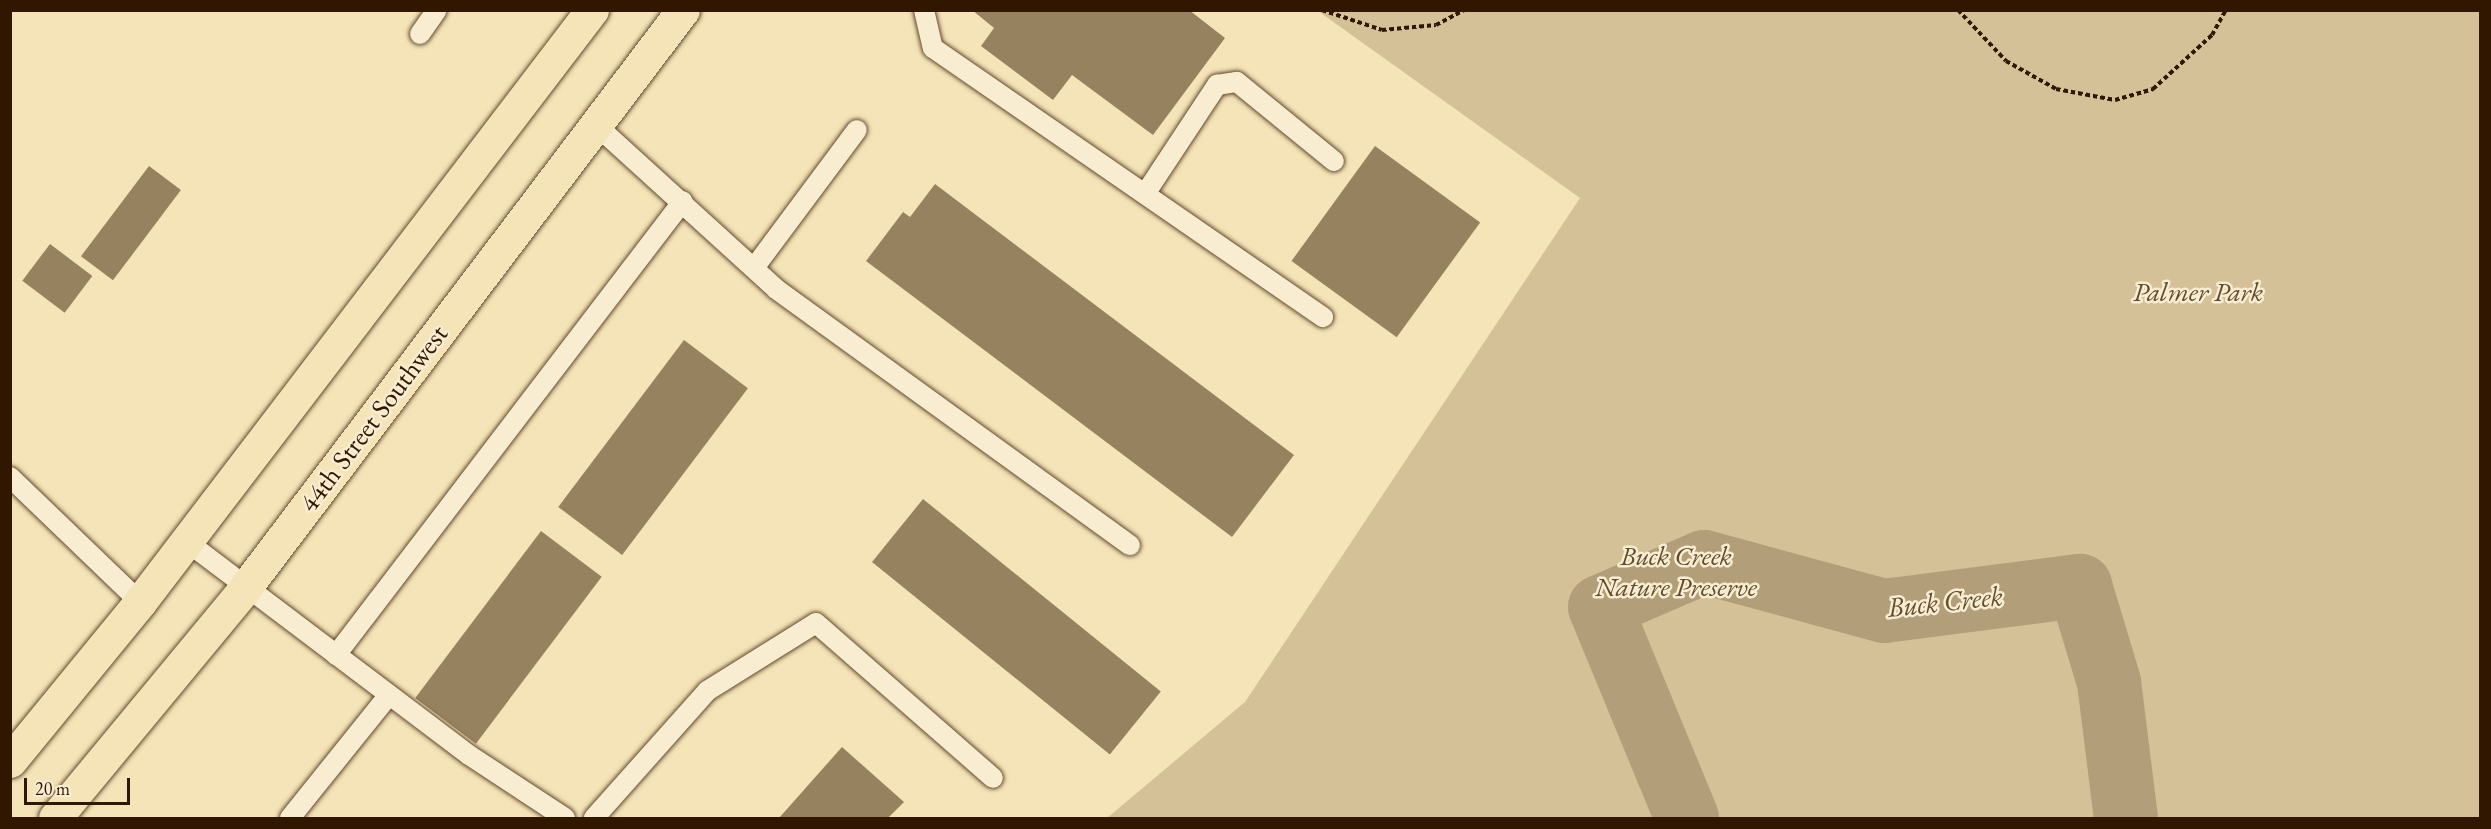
<!DOCTYPE html>
<html>
<head>
<meta charset="utf-8">
<style>
  body { margin:0 }
  #map { position:relative; width:2491px; height:829px; overflow:hidden; background:#f5e4b7; font-family:"EB Garamond",serif }
  div>[style] { position:absolute }
  .green>* { inset:0; background:#d4c198 }
  .river>* { height:64px; margin:-32px; padding:0 32px; transform-origin:32px; border-radius:32px; background:#b29e79 }
  .building>* { inset:0; background:#97825f; transform-origin:0 0 }
  .path>* { height:4px; margin-top:-2px; transform-origin:0; background:repeating-linear-gradient(90deg,#311700 0 4.5px,transparent 0 7.5px) }
  .roads { filter:drop-shadow(0 0 2px #624a2e) drop-shadow(0 0 2px #624a2e) }
  .lane>* { height:20px; margin:-10px; padding:0 10px; transform-origin:10px; border-radius:10px; background:#f8edd0 }
  .primary>* { height:33px; margin:-16.5px; padding:0 16.5px; transform-origin:16.5px; border-radius:16.5px; background:#f5e4b7 }
  span { translate:-50% -50%; white-space:nowrap; text-align:center; line-height:1.15; -webkit-text-stroke:5px #f8edd0; paint-order:stroke }
  .park-label { font-size:27px; color:#624a2e; font-style:italic }
  .street-label { font-size:27px; color:#311700 }
  .water-label { font-size:28px; color:#654d30; font-style:italic }
  .frame { position:absolute; inset:0; border:12px solid #311700; pointer-events:none }
  .scale { position:absolute; left:24px; top:778px; width:106px; height:27px; box-sizing:border-box; border:3px solid #311700; border-top:0; padding-left:8px; font-size:18px; line-height:21px; white-space:nowrap; color:#311700; -webkit-text-stroke:4px #f8edd0; paint-order:stroke }
</style>
</head>
<body>
<div id="map">
  <div class="green">
    <div style="clip-path:polygon(1318px 11px,2480px 11px,2480px 818px,1107px 818px,1245px 702px,1580px 198px)"></div>
  </div>
  <div class="river">
    <div style="left:1687px;top:818px;width:228px;rotate:-112.4deg"></div>
    <div style="left:1600px;top:607px;width:113px;rotate:-23.4deg"></div>
    <div style="left:1704px;top:562px;width:187px;rotate:15.2deg"></div>
    <div style="left:1884px;top:611px;width:198px;rotate:-7.3deg"></div>
    <div style="left:2080px;top:586px;width:100px;rotate:73.2deg"></div>
    <div style="left:2109px;top:682px;width:137px;rotate:82.9deg"></div>
  </div>
  <div class="building">
    <div style="clip-path:polygon(972px 10px,1189px 10px,1225px 38px,1153px 135px,1072px 75px,1053px 100px,981px 46px,994px 28px)"></div>
    <div style="left:1375px;top:146px;width:130px;height:142px;rotate:36deg"></div>
    <div style="left:149px;top:166px;width:40px;height:113px;rotate:37deg"></div>
    <div style="clip-path:polygon(935px 184px,1294px 455px,1232px 537px,866px 261px,903px 212px,910px 217px)"></div>
    <div style="left:50px;top:244px;width:53px;height:46px;rotate:37deg"></div>
    <div style="left:684px;top:340px;width:80px;height:209px;rotate:37deg"></div>
    <div style="left:923px;top:499px;width:306px;height:81px;rotate:39deg"></div>
    <div style="left:541px;top:531px;width:76px;height:209px;rotate:37deg"></div>
    <div style="clip-path:polygon(842px 747px,904px 802px,888px 818px,779px 818px)"></div>
  </div>
  <div class="path">
    <div style="left:1322px;top:10px;width:63px;rotate:18.4deg"></div>
    <div style="left:1382px;top:30px;width:54px;rotate:-5.3deg"></div>
    <div style="left:1436px;top:25px;width:32px;rotate:-28deg"></div>
    <div style="left:1958px;top:10px;width:70px;rotate:46.7deg"></div>
    <div style="left:2006px;top:61px;width:57px;rotate:29.2deg"></div>
    <div style="left:2056px;top:89px;width:60px;rotate:10.6deg"></div>
    <div style="left:2115px;top:100px;width:40px;rotate:-16deg"></div>
    <div style="left:2153px;top:89px;width:80px;rotate:-42.5deg"></div>
    <div style="left:2212px;top:35px;width:29px;rotate:-61deg"></div>
  </div>
  <div class="roads">
    <div class="lane">
      <div style="left:924px;top:10px;width:39px;rotate:77deg"></div>
      <div style="left:933px;top:48px;width:474px;rotate:34.6deg"></div>
      <div style="left:420px;top:34px;width:29px;rotate:-55deg"></div>
      <div style="left:596px;top:125px;width:244px;rotate:42.3deg"></div>
      <div style="left:776px;top:289px;width:437px;rotate:35.9deg"></div>
      <div style="left:1145px;top:194px;width:131px;rotate:-56.6deg"></div>
      <div style="left:1217px;top:85px;width:20px;rotate:-9deg"></div>
      <div style="left:1237px;top:82px;width:125px;rotate:39.2deg"></div>
      <div style="left:754px;top:268px;width:172px;rotate:-53.3deg"></div>
      <div style="left:10px;top:477px;width:180px;rotate:43.9deg"></div>
      <div style="left:186px;top:541px;width:355px;rotate:37.1deg"></div>
      <div style="left:469px;top:755px;width:115px;rotate:33.3deg"></div>
      <div style="left:336px;top:655px;width:571px;rotate:-52.61deg"></div>
      <div style="left:290px;top:818px;width:158px;rotate:-51.2deg"></div>
      <div style="left:594px;top:818px;width:170px;rotate:-48.3deg"></div>
      <div style="left:707px;top:691px;width:128px;rotate:-32deg"></div>
      <div style="left:816px;top:623px;width:235px;rotate:41.2deg"></div>
    </div>
    <div class="primary">
      <div style="left:10px;top:761px;width:205px;rotate:-50.7deg"></div>
      <div style="left:140px;top:602px;width:745px;rotate:-52.64deg"></div>
      <div style="left:55px;top:818px;width:298px;rotate:-50.4deg"></div>
      <div style="left:245px;top:588px;width:725px;rotate:-52.85deg"></div>
    </div>
  </div>
  <div class="park-label">
    <span style="left:2198px;top:292px">Palmer Park</span>
    <span style="left:1676px;top:571px">Buck Creek<br>Nature Preserve</span>
  </div>
  <div class="street-label">
    <span style="left:373px;top:418px;rotate:-53deg">44th Street Southwest</span>
  </div>
  <div class="water-label">
    <span style="left:1945px;top:601px;rotate:-6deg">Buck Creek</span>
  </div>
  <div class="frame"></div>
  <div class="scale">20 m</div>
</div>
</body>
</html>
